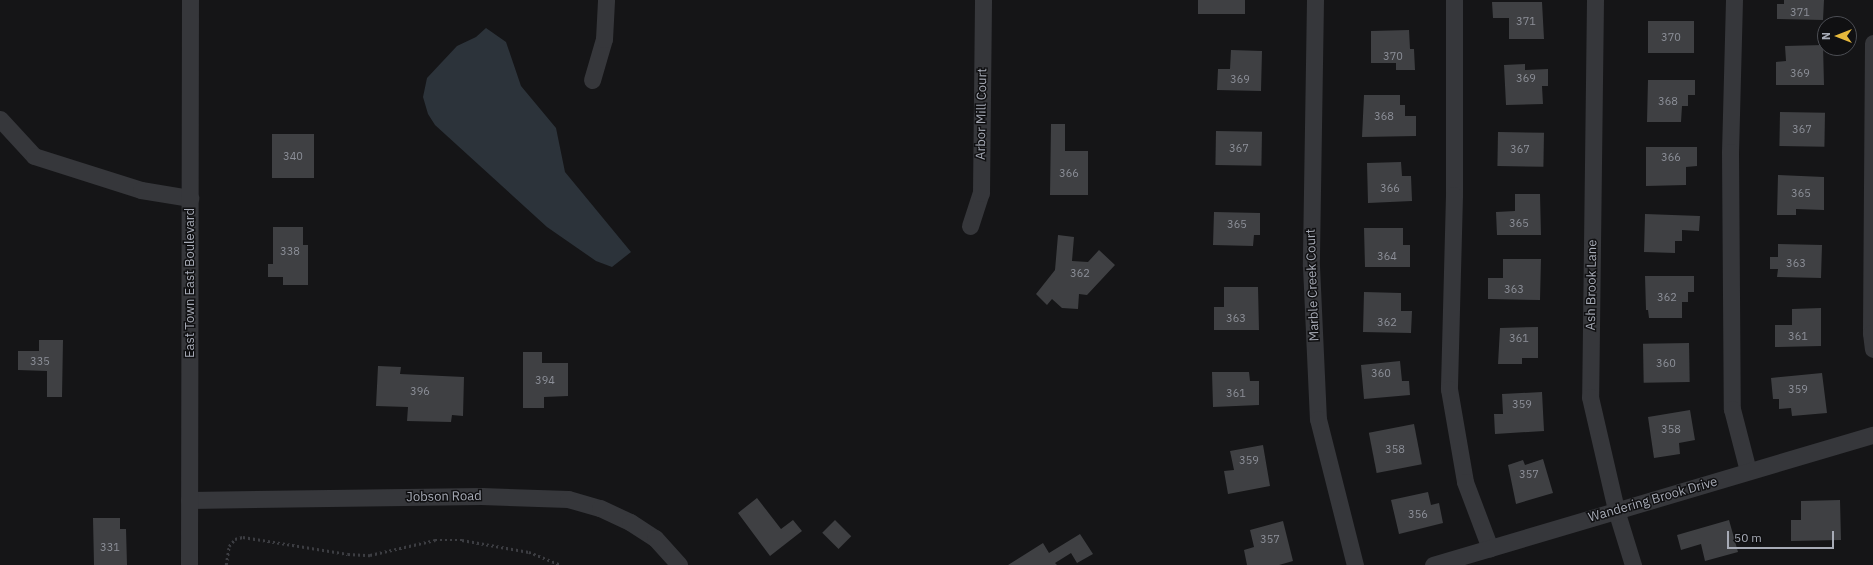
<!DOCTYPE html>
<html>
<head>
<meta charset="utf-8">
<style>
  body { margin:0 }
  #map { position:relative; width:1873px; height:565px; overflow:hidden; background:#151517; font-family:"IBM Plex Sans",sans-serif }
  div>[style] { position:absolute }
  .water>* { inset:0; background:#2c333a }
  .building>* { inset:0; background:#3f4043; transform-origin:0 0 }
  .path>* { height:2.5px; margin-top:-1.25px; transform-origin:0; background:repeating-linear-gradient(90deg,#3c3d42 0 2px,transparent 0 5px) }
  .minor>* { height:17px; margin:-8.5px; padding:0 8.5px; transform-origin:8.5px; border-radius:8.5px; background:#36373b }
  span { translate:-50% -50%; white-space:nowrap; text-align:center; line-height:1.15; -webkit-text-stroke:3px #101012; paint-order:stroke }
  .number-label { font-size:11px; color:#8d9099 }
  .number-label span { -webkit-text-stroke-width:0 }
  .street-label { font-size:13px; color:#a7abb6 }
  .north { position:absolute; left:1817px; top:16px; width:40px; height:40px; box-sizing:border-box; background:#101012; border:1px solid #4c4e54; border-radius:50%; rotate:270deg; font-size:11px; font-weight:700; line-height:16px; text-align:center; color:#a7abb6 }
  .north::after { content:''; display:block; margin:auto; width:14px; height:18px; background:#e7b93c; clip-path:polygon(50% 0,100% 100%,50% 72%,0 100%) }
  .scale { position:absolute; left:1727px; top:531px; width:107px; height:18px; box-sizing:border-box; border:2px solid #a7abb6; border-top:0; padding-left:5px; font-size:12px; line-height:14px; white-space:nowrap; color:#a7abb6; -webkit-text-stroke:3px #101012; paint-order:stroke }
</style>
</head>
<body>
<div id="map">
  <div class="water">
    <div style="clip-path:polygon(486px 28px,506px 42px,521px 86px,556px 128px,565px 172px,631px 252px,612px 267px,596px 261px,547px 227px,435px 125px,428px 114px,423px 97px,427px 78px,457px 46px,476px 37px)"></div>
  </div>
  <div class="building">
    <div style="left:1198px;top:0;width:47px;height:14px"></div>
    <div style="clip-path:polygon(1784px 0,1824px 0,1823px 20px,1777px 19px,1777px 4px,1784px 4px)"></div>
    <div style="clip-path:polygon(1492px 2px,1542px 2px,1544px 39px,1509px 39px,1509px 18px,1493px 18px)"></div>
    <div style="left:1648px;top:21px;width:46px;height:32px"></div>
    <div style="clip-path:polygon(1409px 30px,1410px 49px,1414px 49px,1415px 70px,1396px 70px,1396px 63px,1371px 63px,1371px 31px)"></div>
    <div style="clip-path:polygon(1823px 45px,1824px 85px,1776px 85px,1776px 62px,1786px 61px,1785px 46px)"></div>
    <div style="clip-path:polygon(1231px 50px,1262px 51px,1261px 91px,1217px 90px,1218px 69px,1230px 69px)"></div>
    <div style="clip-path:polygon(1525px 64px,1525px 70px,1548px 69px,1548px 86px,1542px 86px,1543px 104px,1506px 105px,1504px 65px)"></div>
    <div style="clip-path:polygon(1648px 80px,1695px 80px,1695px 95px,1688px 95px,1688px 106px,1682px 106px,1681px 122px,1647px 122px)"></div>
    <div style="clip-path:polygon(1364px 95px,1400px 95px,1400px 105px,1405px 105px,1405px 116px,1416px 116px,1416px 136px,1362px 137px)"></div>
    <div style="left:1780px;top:112px;width:45px;height:34px;rotate:1deg"></div>
    <div style="clip-path:polygon(1051px 124px,1065px 124px,1065px 151px,1088px 151px,1088px 195px,1050px 195px)"></div>
    <div style="left:1216px;top:131px;width:46px;height:34px;rotate:1deg"></div>
    <div style="left:1498px;top:132px;width:46px;height:34px;rotate:1deg"></div>
    <div style="left:272px;top:134px;width:42px;height:44px"></div>
    <div style="clip-path:polygon(1646px 147px,1697px 147px,1697px 166px,1686px 167px,1686px 185px,1646px 186px)"></div>
    <div style="clip-path:polygon(1401px 162px,1402px 176px,1411px 176px,1412px 201px,1368px 203px,1367px 163px)"></div>
    <div style="clip-path:polygon(1778px 175px,1824px 177px,1824px 210px,1796px 209px,1796px 215px,1777px 215px)"></div>
    <div style="clip-path:polygon(1515px 194px,1540px 194px,1541px 235px,1497px 235px,1496px 212px,1515px 211px)"></div>
    <div style="clip-path:polygon(1214px 212px,1260px 213px,1260px 235px,1254px 235px,1253px 246px,1213px 245px)"></div>
    <div style="clip-path:polygon(1645px 214px,1700px 216px,1699px 231px,1682px 230px,1682px 241px,1675px 241px,1675px 253px,1644px 252px)"></div>
    <div style="clip-path:polygon(273px 227px,303px 227px,303px 245px,308px 245px,308px 285px,283px 285px,283px 277px,268px 277px,268px 264px,273px 264px)"></div>
    <div style="clip-path:polygon(1364px 228px,1403px 228px,1403px 245px,1410px 245px,1410px 267px,1365px 267px)"></div>
    <div style="clip-path:polygon(1058px 235px,1074px 237px,1072px 261px,1088px 262px,1099px 250px,1115px 265px,1087px 295px,1079px 294px,1078px 309px,1062px 308px,1052px 299px,1047px 305px,1036px 294px,1055px 270px)"></div>
    <div style="clip-path:polygon(1778px 244px,1822px 245px,1821px 278px,1777px 277px,1778px 269px,1770px 269px,1770px 257px,1778px 257px)"></div>
    <div style="clip-path:polygon(1503px 259px,1541px 259px,1540px 300px,1488px 299px,1488px 278px,1503px 278px)"></div>
    <div style="clip-path:polygon(1645px 276px,1694px 276px,1694px 292px,1688px 292px,1688px 302px,1682px 302px,1682px 318px,1649px 318px,1648px 310px,1646px 310px)"></div>
    <div style="clip-path:polygon(1224px 287px,1258px 287px,1259px 330px,1214px 330px,1214px 307px,1224px 307px)"></div>
    <div style="clip-path:polygon(1364px 292px,1401px 293px,1401px 311px,1412px 311px,1411px 333px,1363px 332px)"></div>
    <div style="clip-path:polygon(1821px 308px,1821px 346px,1775px 347px,1775px 325px,1792px 325px,1792px 309px)"></div>
    <div style="clip-path:polygon(1538px 327px,1538px 358px,1522px 358px,1522px 364px,1498px 364px,1500px 328px)"></div>
    <div style="clip-path:polygon(39px 340px,63px 340px,62px 397px,47px 397px,47px 371px,18px 370px,18px 351px,39px 351px)"></div>
    <div style="left:1689px;top:343px;width:39px;height:46px;rotate:89deg"></div>
    <div style="clip-path:polygon(523px 352px,542px 352px,542px 363px,568px 363px,568px 396px,544px 397px,544px 408px,523px 408px)"></div>
    <div style="clip-path:polygon(1400px 361px,1402px 381px,1409px 381px,1410px 395px,1364px 399px,1361px 365px)"></div>
    <div style="clip-path:polygon(378px 366px,401px 367px,400px 374px,464px 377px,463px 416px,452px 415px,451px 422px,407px 421px,408px 407px,376px 406px)"></div>
    <div style="clip-path:polygon(1212px 372px,1249px 372px,1250px 381px,1259px 381px,1259px 405px,1213px 407px)"></div>
    <div style="clip-path:polygon(1822px 373px,1827px 413px,1792px 416px,1791px 408px,1779px 409px,1779px 399px,1773px 399px,1771px 378px)"></div>
    <div style="clip-path:polygon(1542px 392px,1544px 431px,1495px 434px,1494px 414px,1503px 414px,1502px 394px)"></div>
    <div style="clip-path:polygon(1690px 410px,1695px 440px,1679px 443px,1680px 454px,1654px 458px,1648px 417px)"></div>
    <div style="left:1414px;top:424px;width:41px;height:46px;rotate:79deg"></div>
    <div style="clip-path:polygon(1263px 445px,1270px 486px,1228px 494px,1224px 471px,1234px 470px,1230px 451px)"></div>
    <div style="clip-path:polygon(1543px 459px,1553px 493px,1516px 504px,1508px 465px,1523px 460px,1525px 465px)"></div>
    <div style="clip-path:polygon(1428px 492px,1431px 505px,1439px 503px,1443px 523px,1399px 534px,1391px 500px)"></div>
    <div style="clip-path:polygon(757px 498px,781px 529px,793px 520px,802px 531px,770px 556px,738px 513px)"></div>
    <div style="clip-path:polygon(1840px 500px,1841px 540px,1791px 541px,1791px 520px,1801px 520px,1801px 501px)"></div>
    <div style="clip-path:polygon(93px 518px,120px 518px,120px 529px,126px 529px,127px 565px,94px 565px)"></div>
    <div style="left:835px;top:520px;width:23px;height:18px;rotate:45deg"></div>
    <div style="clip-path:polygon(1729px 520px,1738px 552px,1705px 561px,1701px 544px,1681px 550px,1677px 535px)"></div>
    <div style="clip-path:polygon(1283px 521px,1293px 561px,1279px 565px,1247px 565px,1244px 550px,1254px 547px,1250px 530px)"></div>
    <div style="clip-path:polygon(1080px 534px,1093px 554px,1077px 563px,1071px 553px,1055px 563px,1057px 565px,1008px 565px,1043px 543px,1049px 553px)"></div>
  </div>
  <div class="path">
    <div style="left:226px;top:565px;width:19px;rotate:-81deg"></div>
    <div style="left:229px;top:546px;width:9px;rotate:-49deg"></div>
    <div style="left:235px;top:539px;width:8px;rotate:-14deg"></div>
    <div style="left:243px;top:537px;width:106px;rotate:9.2deg"></div>
    <div style="left:348px;top:554px;width:22px;rotate:3deg"></div>
    <div style="left:370px;top:555px;width:67px;rotate:-13deg"></div>
    <div style="left:435px;top:540px;width:27px"></div>
    <div style="left:462px;top:540px;width:68px;rotate:10.2deg"></div>
    <div style="left:529px;top:552px;width:35px;rotate:22deg"></div>
  </div>
  <div class="minor">
    <div style="left:1315px;top:0;width:266px;rotate:90.9deg"></div>
    <div style="left:1311px;top:266px;width:153px;rotate:87.4deg"></div>
    <div style="left:1318px;top:419px;width:151px;rotate:75.8deg"></div>
    <div style="left:1454px;top:0;width:195px;rotate:90deg"></div>
    <div style="left:1454px;top:195px;width:194px;rotate:91.5deg"></div>
    <div style="left:1449px;top:389px;width:94px;rotate:80.2deg"></div>
    <div style="left:1465px;top:482px;width:71px;rotate:69.3deg"></div>
    <div style="left:1595px;top:0;width:397px;rotate:90.7deg"></div>
    <div style="left:1590px;top:397px;width:116px;rotate:77deg"></div>
    <div style="left:1616px;top:510px;width:58px;rotate:72.8deg"></div>
    <div style="left:1734px;top:0;width:152px;rotate:91.5deg"></div>
    <div style="left:1730px;top:152px;width:257px;rotate:89.6deg"></div>
    <div style="left:1732px;top:409px;width:64px;rotate:75.5deg"></div>
    <div style="left:1873px;top:43px;width:290px;rotate:90.4deg"></div>
    <div style="left:1871px;top:333px;width:16px;rotate:83deg"></div>
    <div style="left:592px;top:80px;width:43px;rotate:-73.7deg"></div>
    <div style="left:604px;top:39px;width:39px;rotate:-87deg"></div>
    <div style="left:0;top:119px;width:50px;rotate:47.4deg"></div>
    <div style="left:34px;top:156px;width:112px;rotate:17.6deg"></div>
    <div style="left:141px;top:190px;width:50px;rotate:9.3deg"></div>
    <div style="left:970px;top:226px;width:35px;rotate:-72deg"></div>
    <div style="left:981px;top:193px;width:193px;rotate:-89.4deg"></div>
    <div style="left:189px;top:500px;width:292px;rotate:-0.8deg"></div>
    <div style="left:481px;top:496px;width:87px;rotate:2deg"></div>
    <div style="left:568px;top:499px;width:33px;rotate:16deg"></div>
    <div style="left:600px;top:508px;width:33px;rotate:25deg"></div>
    <div style="left:630px;top:522px;width:30px;rotate:33deg"></div>
    <div style="left:655px;top:538px;width:36px;rotate:48deg"></div>
    <div style="left:189px;top:565px;width:565px;rotate:-89.9deg"></div>
    <div style="left:1433px;top:565px;width:459px;rotate:-16.5deg"></div>
  </div>
  <div class="number-label">
    <span style="left:1800px;top:12px">371</span>
    <span style="left:1526px;top:21px">371</span>
    <span style="left:1671px;top:37px">370</span>
    <span style="left:1393px;top:56px">370</span>
    <span style="left:1800px;top:73px">369</span>
    <span style="left:1526px;top:78px">369</span>
    <span style="left:1240px;top:79px">369</span>
    <span style="left:1668px;top:101px">368</span>
    <span style="left:1384px;top:116px">368</span>
    <span style="left:1802px;top:129px">367</span>
    <span style="left:1239px;top:148px">367</span>
    <span style="left:1520px;top:149px">367</span>
    <span style="left:293px;top:156px">340</span>
    <span style="left:1671px;top:157px">366</span>
    <span style="left:1069px;top:173px">366</span>
    <span style="left:1390px;top:188px">366</span>
    <span style="left:1801px;top:193px">365</span>
    <span style="left:1519px;top:223px">365</span>
    <span style="left:1237px;top:224px">365</span>
    <span style="left:290px;top:251px">338</span>
    <span style="left:1387px;top:256px">364</span>
    <span style="left:1796px;top:263px">363</span>
    <span style="left:1080px;top:273px">362</span>
    <span style="left:1514px;top:289px">363</span>
    <span style="left:1667px;top:297px">362</span>
    <span style="left:1236px;top:318px">363</span>
    <span style="left:1387px;top:322px">362</span>
    <span style="left:1798px;top:336px">361</span>
    <span style="left:1519px;top:338px">361</span>
    <span style="left:40px;top:361px">335</span>
    <span style="left:1666px;top:363px">360</span>
    <span style="left:1381px;top:373px">360</span>
    <span style="left:545px;top:380px">394</span>
    <span style="left:1798px;top:389px">359</span>
    <span style="left:420px;top:391px">396</span>
    <span style="left:1236px;top:393px">361</span>
    <span style="left:1522px;top:404px">359</span>
    <span style="left:1671px;top:429px">358</span>
    <span style="left:1395px;top:449px">358</span>
    <span style="left:1249px;top:460px">359</span>
    <span style="left:1529px;top:474px">357</span>
    <span style="left:1418px;top:514px">356</span>
    <span style="left:1270px;top:539px">357</span>
    <span style="left:110px;top:547px">331</span>
  </div>
  <div class="street-label">
    <span style="left:982px;top:114px;rotate:-89deg">Arbor Mill Court</span>
    <span style="left:190px;top:283px;rotate:-90deg">East Town East Boulevard</span>
    <span style="left:1313px;top:285px;rotate:-92deg">Marble Creek Court</span>
    <span style="left:1592px;top:285px;rotate:-89deg">Ash Brook Lane</span>
    <span style="left:444px;top:497px;rotate:-1deg">Jobson Road</span>
    <span style="left:1653px;top:500px;rotate:-16deg">Wandering Brook Drive</span>
  </div>
  <div class="north">N</div>
  <div class="scale">50 m</div>
</div>
</body>
</html>
